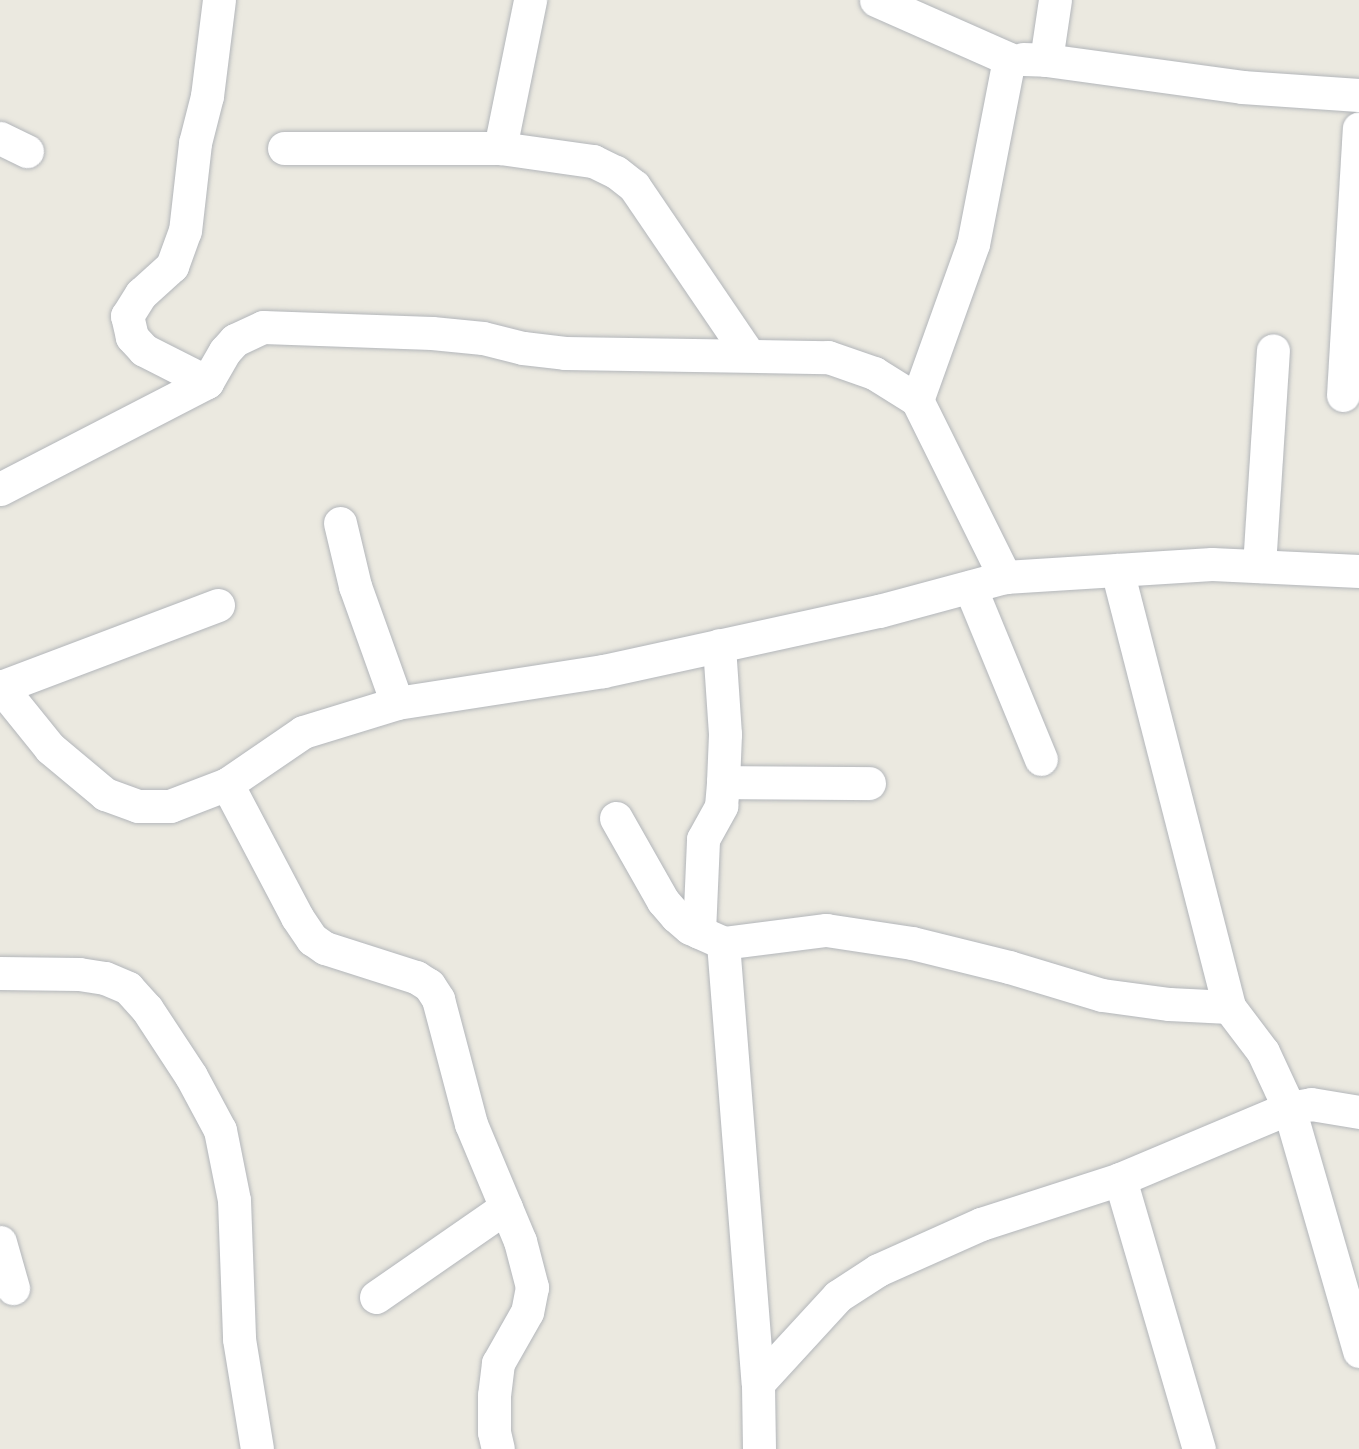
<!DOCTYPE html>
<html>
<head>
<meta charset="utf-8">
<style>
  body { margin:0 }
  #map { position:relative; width:1359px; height:1449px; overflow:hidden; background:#ebe9e0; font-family:Rubik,sans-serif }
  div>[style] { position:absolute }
  .roads { filter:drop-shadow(0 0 2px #b3b6ba) drop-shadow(0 0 2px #b3b6ba) }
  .minor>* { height:33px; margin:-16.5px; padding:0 16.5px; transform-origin:16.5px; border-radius:16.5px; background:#fff }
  span { translate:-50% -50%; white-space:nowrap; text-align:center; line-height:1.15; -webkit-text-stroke:5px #fff; paint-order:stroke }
</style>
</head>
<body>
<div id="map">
  <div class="roads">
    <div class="minor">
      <div style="left:876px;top:0;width:145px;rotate:23.9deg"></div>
      <div style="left:1009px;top:59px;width:188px;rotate:101deg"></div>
      <div style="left:973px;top:244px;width:166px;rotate:109.7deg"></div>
      <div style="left:917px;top:400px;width:198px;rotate:63.6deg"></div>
      <div style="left:1023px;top:59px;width:23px;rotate:2deg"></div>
      <div style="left:1046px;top:60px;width:61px;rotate:-81.5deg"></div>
      <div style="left:1046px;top:60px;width:198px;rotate:7.8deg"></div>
      <div style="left:1242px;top:87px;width:117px;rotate:3.9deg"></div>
      <div style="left:0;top:138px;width:30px;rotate:26deg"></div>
      <div style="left:284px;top:148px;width:216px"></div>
      <div style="left:500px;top:148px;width:94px;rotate:8deg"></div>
      <div style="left:593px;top:161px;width:25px;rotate:26deg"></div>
      <div style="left:616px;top:172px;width:23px;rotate:38deg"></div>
      <div style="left:634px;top:186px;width:203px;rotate:55.8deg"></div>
      <div style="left:500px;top:148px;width:151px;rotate:-78.5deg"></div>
      <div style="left:207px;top:382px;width:71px;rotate:-153.1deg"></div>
      <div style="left:144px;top:350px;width:18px;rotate:-133deg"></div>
      <div style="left:132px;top:337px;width:22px;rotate:-103deg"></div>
      <div style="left:127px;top:316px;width:26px;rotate:-58deg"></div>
      <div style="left:141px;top:294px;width:42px;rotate:-42.1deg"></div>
      <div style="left:172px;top:266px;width:37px;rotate:-70deg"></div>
      <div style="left:185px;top:231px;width:89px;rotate:-83.5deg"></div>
      <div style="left:195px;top:143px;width:49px;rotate:-75.7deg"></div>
      <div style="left:207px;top:96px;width:97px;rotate:-82.9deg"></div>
      <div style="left:1343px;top:395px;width:267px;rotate:-86.6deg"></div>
      <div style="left:0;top:489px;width:233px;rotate:-27.3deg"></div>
      <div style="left:207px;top:382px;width:36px;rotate:-60deg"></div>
      <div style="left:225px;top:351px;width:15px;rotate:-48deg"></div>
      <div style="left:235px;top:340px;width:31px;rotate:-25deg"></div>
      <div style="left:263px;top:327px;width:169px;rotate:2deg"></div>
      <div style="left:432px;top:333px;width:51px;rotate:5.6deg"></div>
      <div style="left:483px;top:338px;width:41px;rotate:14deg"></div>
      <div style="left:523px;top:348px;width:42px;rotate:6.8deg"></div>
      <div style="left:565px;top:353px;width:263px;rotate:0.9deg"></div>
      <div style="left:828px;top:357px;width:49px;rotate:19.2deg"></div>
      <div style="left:874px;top:373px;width:51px;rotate:32.1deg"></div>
      <div style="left:340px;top:523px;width:65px;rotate:76.6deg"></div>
      <div style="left:355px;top:586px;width:124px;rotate:70.3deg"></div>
      <div style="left:1259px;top:566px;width:216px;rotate:-86.3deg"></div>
      <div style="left:1117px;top:570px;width:451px;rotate:75.6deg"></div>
      <div style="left:1229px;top:1007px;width:56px;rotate:52.9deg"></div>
      <div style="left:1263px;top:1052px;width:62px;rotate:65.1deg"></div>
      <div style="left:1289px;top:1108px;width:253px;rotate:73.9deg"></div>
      <div style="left:970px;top:587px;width:186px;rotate:67.6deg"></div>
      <div style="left:0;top:686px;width:80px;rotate:51.1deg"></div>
      <div style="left:50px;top:748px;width:72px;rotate:39.9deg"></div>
      <div style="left:105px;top:794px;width:35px;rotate:20deg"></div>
      <div style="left:138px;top:806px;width:32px"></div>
      <div style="left:170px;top:806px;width:61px;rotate:-21.1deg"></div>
      <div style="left:227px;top:784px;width:92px;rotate:-34.4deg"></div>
      <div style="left:303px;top:732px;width:98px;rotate:-17.1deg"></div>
      <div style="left:397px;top:703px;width:208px;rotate:-8.8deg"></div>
      <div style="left:603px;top:671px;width:282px;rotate:-12.3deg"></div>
      <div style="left:879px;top:611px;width:131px;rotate:-15.1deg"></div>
      <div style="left:1005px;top:577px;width:207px;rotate:-3.6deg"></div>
      <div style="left:1212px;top:564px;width:147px;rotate:2.7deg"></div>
      <div style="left:1px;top:687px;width:232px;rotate:-20.7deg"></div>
      <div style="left:723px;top:782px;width:146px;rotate:0.4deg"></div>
      <div style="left:227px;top:784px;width:150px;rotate:62.2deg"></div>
      <div style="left:297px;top:917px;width:27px;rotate:56deg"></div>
      <div style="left:312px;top:939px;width:16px;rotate:35deg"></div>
      <div style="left:325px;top:948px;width:96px;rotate:17.7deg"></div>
      <div style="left:416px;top:977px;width:15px;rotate:32deg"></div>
      <div style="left:429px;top:985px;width:17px;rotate:57deg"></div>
      <div style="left:438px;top:999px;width:129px;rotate:75.2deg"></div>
      <div style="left:471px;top:1124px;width:127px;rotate:67.3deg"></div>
      <div style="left:520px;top:1241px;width:48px;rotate:75.4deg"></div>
      <div style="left:532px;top:1287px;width:25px;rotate:101deg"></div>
      <div style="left:527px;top:1312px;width:59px;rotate:119.6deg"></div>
      <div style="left:498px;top:1363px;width:32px;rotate:97deg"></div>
      <div style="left:494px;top:1395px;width:37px;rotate:90deg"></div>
      <div style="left:494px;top:1432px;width:17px;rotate:77deg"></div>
      <div style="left:616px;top:818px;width:95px;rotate:60.5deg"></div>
      <div style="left:663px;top:901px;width:20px;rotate:49deg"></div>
      <div style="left:676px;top:916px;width:18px;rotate:41deg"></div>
      <div style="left:690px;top:928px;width:36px;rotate:24deg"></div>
      <div style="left:723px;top:943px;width:104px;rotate:-7.2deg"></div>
      <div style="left:826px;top:930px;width:87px;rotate:8.6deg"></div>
      <div style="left:912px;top:943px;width:100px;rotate:13.9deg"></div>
      <div style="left:1009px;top:967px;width:97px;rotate:16.8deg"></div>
      <div style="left:1102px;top:995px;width:68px;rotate:7.7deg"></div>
      <div style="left:1169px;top:1004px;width:60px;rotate:2.9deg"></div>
      <div style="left:699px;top:932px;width:93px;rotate:-87.5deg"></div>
      <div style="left:703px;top:839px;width:38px;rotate:-61deg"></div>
      <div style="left:721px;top:806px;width:24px;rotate:-85deg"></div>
      <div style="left:723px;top:782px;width:48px;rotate:-87.6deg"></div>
      <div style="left:725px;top:734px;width:89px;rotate:-93.9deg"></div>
      <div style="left:723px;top:943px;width:441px;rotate:85.5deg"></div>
      <div style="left:0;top:973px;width:79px;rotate:0.7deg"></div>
      <div style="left:79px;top:974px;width:26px;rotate:9deg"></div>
      <div style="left:105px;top:978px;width:25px;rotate:23deg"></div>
      <div style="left:128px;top:988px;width:28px;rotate:48deg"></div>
      <div style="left:147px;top:1009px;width:80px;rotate:56.7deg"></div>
      <div style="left:191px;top:1076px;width:61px;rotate:61.8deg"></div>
      <div style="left:220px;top:1130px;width:71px;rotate:78.7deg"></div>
      <div style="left:234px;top:1200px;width:139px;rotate:87.9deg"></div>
      <div style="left:239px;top:1339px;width:111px;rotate:80.7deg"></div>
      <div style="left:1120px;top:1179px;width:281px;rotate:73.7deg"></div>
      <div style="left:0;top:1242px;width:48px;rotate:74.2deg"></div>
      <div style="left:376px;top:1297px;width:158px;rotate:-34.7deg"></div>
      <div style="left:759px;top:1449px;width:66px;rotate:-90.9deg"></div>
      <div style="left:758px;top:1383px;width:118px;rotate:-47.4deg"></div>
      <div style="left:838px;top:1296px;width:48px;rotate:-33deg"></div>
      <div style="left:878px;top:1270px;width:113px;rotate:-24.1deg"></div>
      <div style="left:981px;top:1224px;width:146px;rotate:-17.9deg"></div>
      <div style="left:1120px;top:1179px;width:183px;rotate:-22.8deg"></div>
      <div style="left:1289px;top:1108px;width:22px;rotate:-10deg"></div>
      <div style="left:1311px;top:1104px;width:49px;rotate:9.5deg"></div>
    </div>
  </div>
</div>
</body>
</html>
